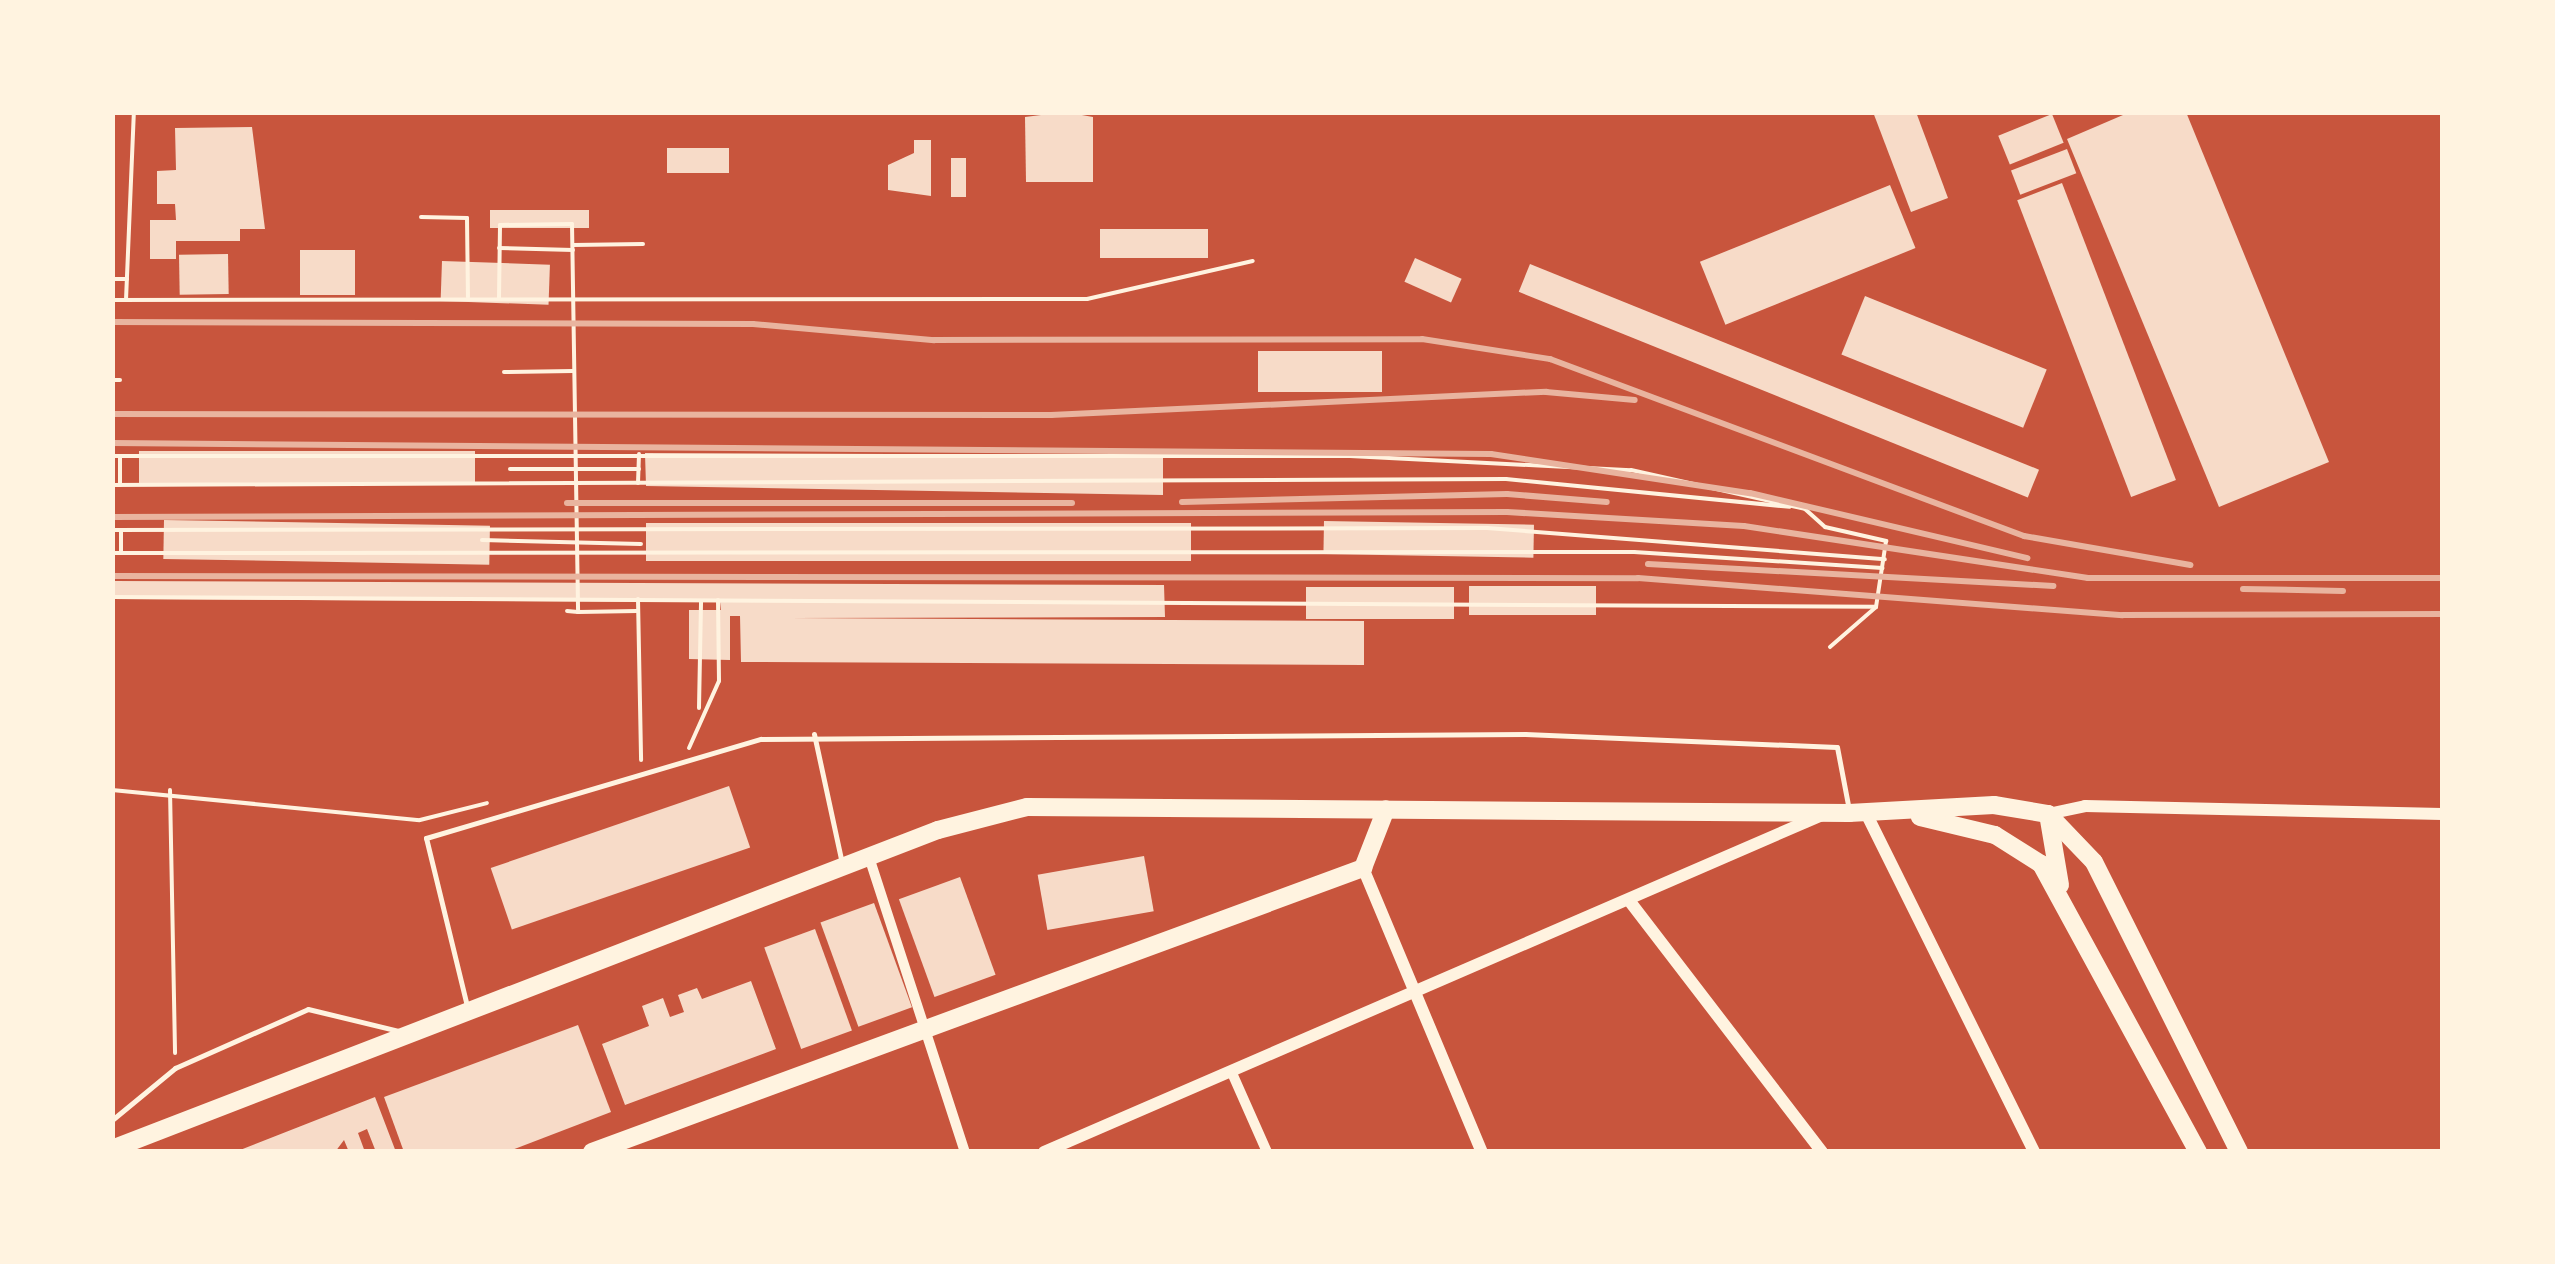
<!DOCTYPE html>
<html>
<head>
<meta charset="utf-8">
<style>
  body { margin:0 }
  #map { position:relative; width:2555px; height:1264px; overflow:hidden; background:#c8553d; font-family:"Titillium Web",sans-serif }
  div>[style] { position:absolute }
  .building>* { inset:0; background:#f7dbc8; transform-origin:0 0 }
  .path>* { height:4px; margin:-2px; padding:0 2px; transform-origin:2px; border-radius:2px; background:#fff3e0 }
  .service>* { height:5px; margin:-2.5px; padding:0 2.5px; transform-origin:2.5px; border-radius:2.5px; background:#fff3e0 }
  .minor>* { height:10px; margin:-5px; padding:0 5px; transform-origin:5px; border-radius:5px; background:#fff3e0 }
  .tertiary>* { height:12px; margin:-6px; padding:0 6px; transform-origin:6px; border-radius:6px; background:#fff3e0 }
  .primary>* { height:18px; margin:-9px; padding:0 9px; transform-origin:9px; border-radius:9px; background:#fff3e0 }
  .rail>* { height:6px; margin:-3px; padding:0 3px; transform-origin:3px; border-radius:3px; background:#e9b49f }
  span { translate:-50% -50%; white-space:nowrap; text-align:center; line-height:1.15; -webkit-text-stroke:10px #fff3e0; paint-order:stroke }
  .frame { position:absolute; inset:0; border:115px solid #fff3e0; pointer-events:none }
</style>
</head>
<body>
<div id="map">
  <div class="building">
    <div style="clip-path:polygon(1065px 112px,1093px 117px,1093px 182px,1026px 182px,1025px 117px)"></div>
    <div style="clip-path:polygon(1873px 112px,1916px 112px,1948px 198px,1911px 212px)"></div>
    <div style="clip-path:polygon(2130px 112px,2186px 112px,2329px 462px,2219px 507px,2067px 139px)"></div>
    <div style="left:2052px;top:114px;width:31px;height:58px;rotate:68deg"></div>
    <div style="clip-path:polygon(252px 127px,265px 229px,240px 229px,240px 241px,176px 241px,176px 259px,150px 259px,150px 220px,176px 220px,175px 204px,157px 204px,157px 171px,176px 170px,175px 128px)"></div>
    <div style="clip-path:polygon(914px 140px,931px 140px,931px 196px,888px 190px,888px 165px,914px 153px)"></div>
    <div style="left:667px;top:148px;width:62px;height:25px"></div>
    <div style="left:2067px;top:149px;width:26px;height:60px;rotate:69deg"></div>
    <div style="left:951px;top:158px;width:15px;height:39px"></div>
    <div style="left:2062px;top:183px;width:318px;height:48px;rotate:69deg"></div>
    <div style="left:1890px;top:185px;width:68px;height:205px;rotate:68deg"></div>
    <div style="left:589px;top:210px;width:18px;height:99px;rotate:90deg"></div>
    <div style="left:1100px;top:229px;width:108px;height:29px"></div>
    <div style="left:300px;top:250px;width:55px;height:45px"></div>
    <div style="left:228px;top:254px;width:40px;height:49px;rotate:89deg"></div>
    <div style="left:1415px;top:258px;width:51px;height:26px;rotate:24deg"></div>
    <div style="left:442px;top:261px;width:108px;height:40px;rotate:2deg"></div>
    <div style="left:1530px;top:264px;width:549px;height:30px;rotate:22deg"></div>
    <div style="left:1865px;top:296px;width:196px;height:63px;rotate:22deg"></div>
    <div style="left:1258px;top:351px;width:124px;height:41px"></div>
    <div style="left:139px;top:451px;width:336px;height:33px"></div>
    <div style="clip-path:polygon(645px 453px,1163px 455px,1163px 495px,646px 486px)"></div>
    <div style="left:164px;top:520px;width:326px;height:39px;rotate:1deg"></div>
    <div style="left:1324px;top:521px;width:210px;height:33px;rotate:1deg"></div>
    <div style="left:646px;top:523px;width:545px;height:38px"></div>
    <div style="clip-path:polygon(112px 581px,1164px 585px,1165px 617px,789px 618px,1364px 621px,1364px 665px,741px 662px,740px 616px,730px 616px,730px 660px,689px 659px,689px 610px,721px 610px,720px 602px,112px 599px)"></div>
    <div style="left:1469px;top:586px;width:127px;height:29px"></div>
    <div style="left:1306px;top:587px;width:148px;height:32px"></div>
    <div style="left:729px;top:786px;width:65px;height:252px;rotate:71deg"></div>
    <div style="left:1144px;top:856px;width:56px;height:108px;rotate:80deg"></div>
    <div style="left:960px;top:877px;width:104px;height:65px;rotate:70deg"></div>
    <div style="left:874px;top:903px;width:111px;height:57px;rotate:70deg"></div>
    <div style="left:815px;top:929px;width:108px;height:54px;rotate:70deg"></div>
    <div style="clip-path:polygon(751px 981px,776px 1049px,625px 1105px,602px 1044px,649px 1026px,642px 1006px,663px 998px,670px 1017px,684px 1012px,678px 995px,697px 988px,702px 999px)"></div>
    <div style="clip-path:polygon(578px 1025px,611px 1112px,507px 1152px,404px 1152px,384px 1097px)"></div>
    <div style="clip-path:polygon(375px 1097px,396px 1152px,376px 1152px,367px 1129px,358px 1133px,365px 1152px,349px 1152px,344px 1140px,335px 1152px,235px 1152px)"></div>
  </div>
  <div class="path">
    <div style="left:421px;top:217px;width:46px;rotate:1.2deg"></div>
    <div style="left:467px;top:218px;width:79px;rotate:89.3deg"></div>
    <div style="left:573px;top:245px;width:70px;rotate:-0.8deg"></div>
    <div style="left:499px;top:248px;width:74px;rotate:1.5deg"></div>
    <div style="left:112px;top:279px;width:15px"></div>
    <div style="left:499px;top:298px;width:73px;rotate:-89.2deg"></div>
    <div style="left:500px;top:225px;width:72px;rotate:-0.8deg"></div>
    <div style="left:572px;top:224px;width:388px;rotate:89.1deg"></div>
    <div style="left:578px;top:612px;width:11px;rotate:-175deg"></div>
    <div style="left:112px;top:300px;width:975px;rotate:-0.06deg"></div>
    <div style="left:1087px;top:299px;width:170px;rotate:-12.9deg"></div>
    <div style="left:126px;top:300px;width:188px;rotate:-87.6deg"></div>
    <div style="left:504px;top:372px;width:69px;rotate:-0.8deg"></div>
    <div style="left:112px;top:380px;width:8px"></div>
    <div style="left:112px;top:456px;width:1238px"></div>
    <div style="left:1350px;top:456px;width:281px;rotate:2.9deg"></div>
    <div style="left:1631px;top:470px;width:178px;rotate:12.6deg"></div>
    <div style="left:1805px;top:509px;width:27px;rotate:42deg"></div>
    <div style="left:1825px;top:527px;width:63px;rotate:12.9deg"></div>
    <div style="left:1886px;top:541px;width:67px;rotate:98.6deg"></div>
    <div style="left:1876px;top:607px;width:61px;rotate:139deg"></div>
    <div style="left:510px;top:469px;width:129px"></div>
    <div style="left:638px;top:483px;width:29px;rotate:-88deg"></div>
    <div style="left:112px;top:485px;width:1394px;rotate:-0.25deg"></div>
    <div style="left:1506px;top:479px;width:285px;rotate:5.6deg"></div>
    <div style="left:120px;top:485px;width:29px;rotate:-90deg"></div>
    <div style="left:112px;top:530px;width:1375px;rotate:-0.08deg"></div>
    <div style="left:1487px;top:528px;width:399px;rotate:4.5deg"></div>
    <div style="left:121px;top:531px;width:22px;rotate:90deg"></div>
    <div style="left:482px;top:540px;width:159px;rotate:1.4deg"></div>
    <div style="left:112px;top:553px;width:1522px;rotate:-0.04deg"></div>
    <div style="left:1634px;top:552px;width:249px;rotate:3.7deg"></div>
    <div style="left:112px;top:597px;width:1764px;rotate:0.32deg"></div>
    <div style="left:638px;top:599px;width:161px;rotate:88.9deg"></div>
    <div style="left:578px;top:612px;width:59px;rotate:-1deg"></div>
    <div style="left:699px;top:708px;width:106px;rotate:-88.9deg"></div>
    <div style="left:689px;top:748px;width:73px;rotate:-65.9deg"></div>
    <div style="left:719px;top:681px;width:81px;rotate:-90.7deg"></div>
    <div style="left:112px;top:790px;width:309px;rotate:5.6deg"></div>
    <div style="left:420px;top:820px;width:69px;rotate:-14.2deg"></div>
    <div style="left:170px;top:790px;width:263px;rotate:88.9deg"></div>
  </div>
  <div class="service">
    <div style="left:814px;top:734px;width:132px;rotate:77.8deg"></div>
    <div style="left:467px;top:1006px;width:173px;rotate:-103.7deg"></div>
    <div style="left:426px;top:838px;width:349px;rotate:-16.5deg"></div>
    <div style="left:761px;top:739px;width:764px;rotate:-0.37deg"></div>
    <div style="left:1525px;top:734px;width:312px;rotate:2.4deg"></div>
    <div style="left:1837px;top:747px;width:64px;rotate:79.2deg"></div>
    <div style="left:112px;top:1120px;width:82px;rotate:-39.5deg"></div>
    <div style="left:175px;top:1068px;width:145px;rotate:-23.9deg"></div>
    <div style="left:308px;top:1009px;width:94px;rotate:13.6deg"></div>
  </div>
  <div class="minor">
    <div style="left:869px;top:857px;width:310px;rotate:72deg"></div>
    <div style="left:1232px;top:1073px;width:86px;rotate:66.1deg"></div>
  </div>
  <div class="tertiary">
    <div style="left:1866px;top:813px;width:378px;rotate:63.6deg"></div>
    <div style="left:2048px;top:814px;width:38px;rotate:-12deg"></div>
    <div style="left:2085px;top:806px;width:357px;rotate:1.3deg"></div>
    <div style="left:1363px;top:868px;width:308px;rotate:67.3deg"></div>
    <div style="left:1631px;top:903px;width:314px;rotate:52.5deg"></div>
    <div style="left:1044px;top:1152px;width:848px;rotate:-23.42deg"></div>
  </div>
  <div class="primary">
    <div style="left:2048px;top:814px;width:66px;rotate:46.2deg"></div>
    <div style="left:2094px;top:862px;width:324px;rotate:63.4deg"></div>
    <div style="left:2048px;top:814px;width:72px;rotate:80.4deg"></div>
    <div style="left:1920px;top:817px;width:77px;rotate:13.5deg"></div>
    <div style="left:1995px;top:835px;width:54px;rotate:32.2deg"></div>
    <div style="left:2041px;top:864px;width:328px;rotate:61.4deg"></div>
    <div style="left:112px;top:1149px;width:885px;rotate:-21.12deg"></div>
    <div style="left:938px;top:830px;width:92px;rotate:-14.5deg"></div>
    <div style="left:1027px;top:807px;width:822px;rotate:0.42deg"></div>
    <div style="left:1849px;top:813px;width:145px;rotate:-3.2deg"></div>
    <div style="left:1994px;top:805px;width:55px;rotate:9.5deg"></div>
    <div style="left:592px;top:1152px;width:822px;rotate:-20.22deg"></div>
    <div style="left:1363px;top:868px;width:63px;rotate:-68.7deg"></div>
  </div>
  <div class="rail">
    <div style="left:112px;top:322px;width:641px;rotate:0.18deg"></div>
    <div style="left:753px;top:324px;width:182px;rotate:5.1deg"></div>
    <div style="left:934px;top:340px;width:488px;rotate:-0.1deg"></div>
    <div style="left:1422px;top:339px;width:130px;rotate:8.9deg"></div>
    <div style="left:1550px;top:359px;width:506px;rotate:20.48deg"></div>
    <div style="left:2024px;top:536px;width:169px;rotate:9.9deg"></div>
    <div style="left:112px;top:414px;width:939px;rotate:0.06deg"></div>
    <div style="left:1051px;top:415px;width:496px;rotate:-2.7deg"></div>
    <div style="left:1546px;top:392px;width:89px;rotate:5.1deg"></div>
    <div style="left:112px;top:443px;width:1379px;rotate:0.46deg"></div>
    <div style="left:1491px;top:454px;width:262px;rotate:8.6deg"></div>
    <div style="left:1750px;top:493px;width:285px;rotate:13.2deg"></div>
    <div style="left:1182px;top:502px;width:325px;rotate:-1.4deg"></div>
    <div style="left:1507px;top:494px;width:100px;rotate:4.6deg"></div>
    <div style="left:567px;top:503px;width:505px"></div>
    <div style="left:112px;top:517px;width:1395px;rotate:-0.21deg"></div>
    <div style="left:1507px;top:512px;width:237px;rotate:3.4deg"></div>
    <div style="left:1744px;top:526px;width:348px;rotate:8.6deg"></div>
    <div style="left:2088px;top:578px;width:354px"></div>
    <div style="left:1648px;top:564px;width:406px;rotate:3.1deg"></div>
    <div style="left:112px;top:576px;width:1526px;rotate:0.08deg"></div>
    <div style="left:1638px;top:578px;width:486px;rotate:4.4deg"></div>
    <div style="left:2123px;top:615px;width:319px;rotate:-0.2deg"></div>
    <div style="left:2243px;top:589px;width:100px;rotate:1.1deg"></div>
  </div>
  <div class="frame"></div>
</div>
</body>
</html>
